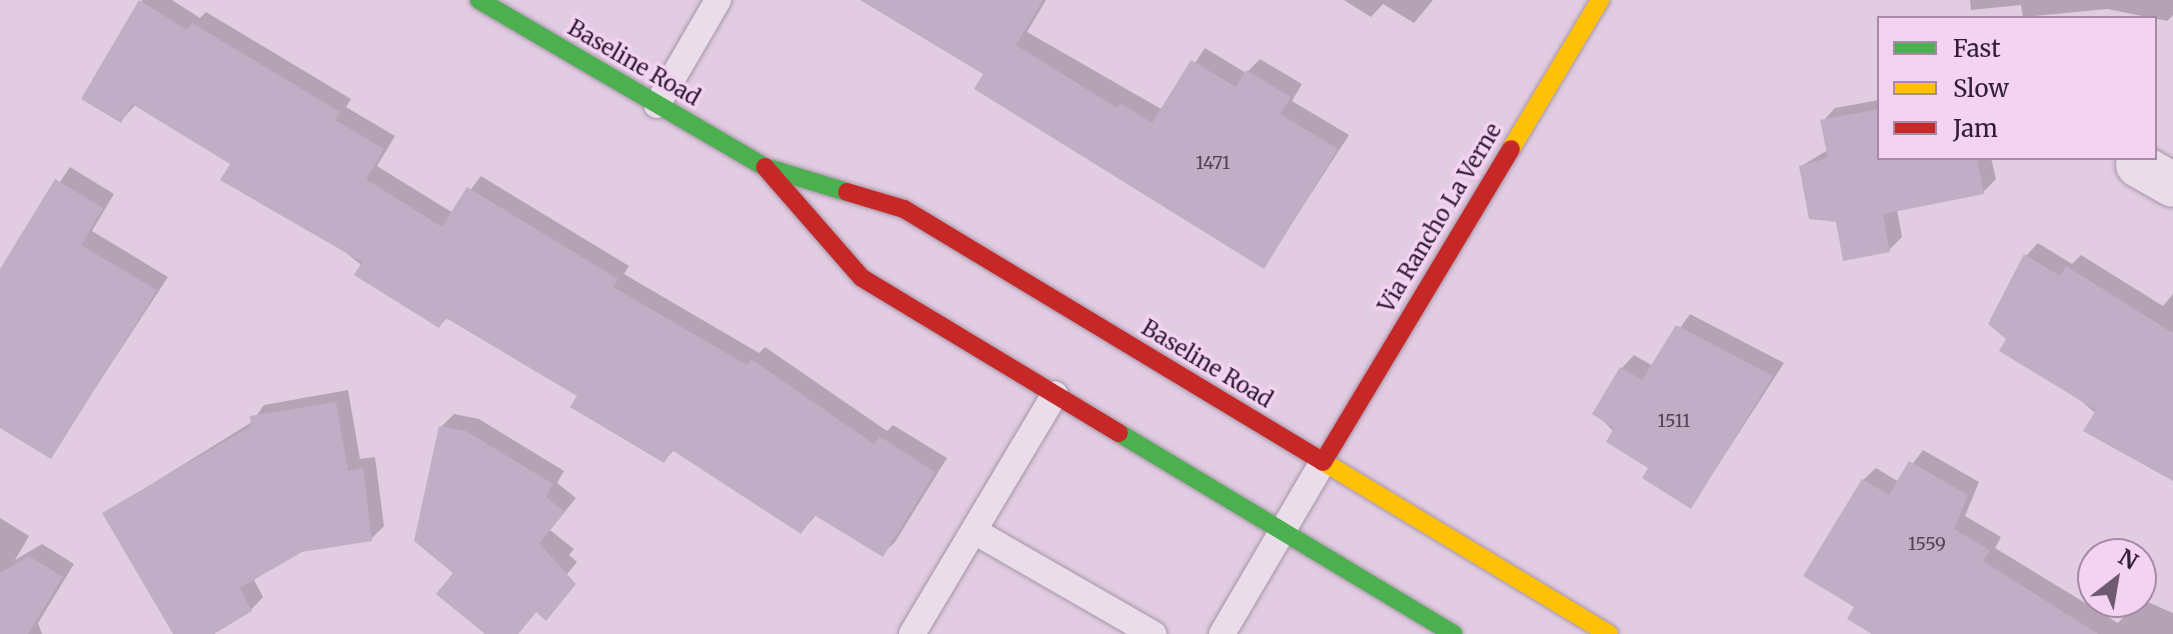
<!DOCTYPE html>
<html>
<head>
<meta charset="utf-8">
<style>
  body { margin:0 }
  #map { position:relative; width:2173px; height:634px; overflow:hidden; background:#e2cce2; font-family:Merriweather,serif }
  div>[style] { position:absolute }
  .shadow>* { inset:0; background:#0003 }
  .building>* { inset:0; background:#c1adc5 }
  .roads { filter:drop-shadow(0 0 2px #a695a7) drop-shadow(0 0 2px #a695a7) }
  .lane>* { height:26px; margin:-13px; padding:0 13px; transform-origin:13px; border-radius:13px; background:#eaddea }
  .street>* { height:44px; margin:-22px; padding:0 22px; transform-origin:22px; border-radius:22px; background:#eaddea }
  .fast>* { height:18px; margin:-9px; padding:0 9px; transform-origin:9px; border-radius:9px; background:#4caf50 }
  .slow>* { height:18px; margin:-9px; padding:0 9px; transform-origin:9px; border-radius:9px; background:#ffc107 }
  .jam>* { height:18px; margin:-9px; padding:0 9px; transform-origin:9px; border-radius:9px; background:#c62828 }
  span { translate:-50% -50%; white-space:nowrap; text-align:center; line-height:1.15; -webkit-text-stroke:7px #f3d2f2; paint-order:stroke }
  .number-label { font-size:18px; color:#544258 }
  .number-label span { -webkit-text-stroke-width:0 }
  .street-label { font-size:22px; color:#301e34 }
  .legend { position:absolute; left:1877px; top:16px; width:280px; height:144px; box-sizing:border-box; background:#f3d2f2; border:2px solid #a58aa6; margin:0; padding:10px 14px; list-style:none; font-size:24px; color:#301e34 }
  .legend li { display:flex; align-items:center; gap:16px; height:40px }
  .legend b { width:40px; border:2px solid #a58aa6 }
  .north { position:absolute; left:2077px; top:538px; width:80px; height:80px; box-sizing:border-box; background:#f3d2f2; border:2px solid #a58aa6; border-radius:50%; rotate:31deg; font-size:22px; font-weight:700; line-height:32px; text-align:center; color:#301e34 }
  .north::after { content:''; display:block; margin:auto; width:28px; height:36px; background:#6e5b71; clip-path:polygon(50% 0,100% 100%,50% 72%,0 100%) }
</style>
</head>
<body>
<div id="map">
  <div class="shadow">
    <div style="clip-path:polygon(142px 0,172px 0,200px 18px,206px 12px,351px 99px,346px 107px,395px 136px,377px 166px,453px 213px,481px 176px,629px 266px,624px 274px,759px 353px,765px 347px,887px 431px,893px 425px,947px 458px,895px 542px,882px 554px,817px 514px,801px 532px,674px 450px,664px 461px,580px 396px,448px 317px,439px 326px,233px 164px,136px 104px,121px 121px)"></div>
    <div style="clip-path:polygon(902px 0,1046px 0,1027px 32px,1163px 110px,1205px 48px,1246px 73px,1260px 59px,1302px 84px,1292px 101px,1349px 135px,1264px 266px,986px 73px)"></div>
    <div style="clip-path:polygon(1344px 0,1433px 0,1414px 23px,1383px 4px,1371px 17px)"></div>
    <div style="clip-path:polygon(1970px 0,2173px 0,2173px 15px,2167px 21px,2107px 9px,2023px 17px,2021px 5px,1971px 10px)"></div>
    <div style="clip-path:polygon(1879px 100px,1879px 158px,1991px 158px,1996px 179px,1983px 192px,1897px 209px,1902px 237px,1889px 250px,1837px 221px,1801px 166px,1828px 150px,1823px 121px,1835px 108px)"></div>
    <div style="clip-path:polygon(70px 167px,114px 194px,92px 231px,168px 277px,50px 457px,0 426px,0 303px,11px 255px)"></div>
    <div style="clip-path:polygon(2038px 243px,2072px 264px,2081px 255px,2163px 306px,2173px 294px,2173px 479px,2008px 339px,2026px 256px)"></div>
    <div style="clip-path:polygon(1690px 314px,1784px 363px,1691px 507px,1595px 413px,1622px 368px,1634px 355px,1653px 366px)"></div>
    <div style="clip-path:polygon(348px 390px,360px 459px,375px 457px,384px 526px,371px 539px,301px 550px,253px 578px,263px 597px,251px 610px,210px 634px,175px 634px,105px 513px,252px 422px,264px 405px)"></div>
    <div style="clip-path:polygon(454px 414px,479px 419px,564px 471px,557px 483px,576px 498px,550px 530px,574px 549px,569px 555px,577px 562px,518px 634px,488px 634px,456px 573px,441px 427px)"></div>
    <div style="clip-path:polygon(1923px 450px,1979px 482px,1965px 516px,2001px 537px,1995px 548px,2118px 623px,2141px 599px,2173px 613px,2173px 634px,1876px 634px,1857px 606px,1863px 480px,1876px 468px,1899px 482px)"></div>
    <div style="clip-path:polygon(0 518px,29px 536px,15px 560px,42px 544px,74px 564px,38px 623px,42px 634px,0 634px)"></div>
  </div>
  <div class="building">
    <div style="clip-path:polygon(139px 0,187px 30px,192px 23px,340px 112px,335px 120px,384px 149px,366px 179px,442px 227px,467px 187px,618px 279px,613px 287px,747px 365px,751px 359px,874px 444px,879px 436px,935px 472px,883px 557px,814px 515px,801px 534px,672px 450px,664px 463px,570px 407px,577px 396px,446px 318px,439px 328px,354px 275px,362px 262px,220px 180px,230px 164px,132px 104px,121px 123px,81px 99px)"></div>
    <div style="clip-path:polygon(860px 0,1043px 0,1016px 45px,1117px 108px,1120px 103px,1152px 123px,1191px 60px,1236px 87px,1246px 70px,1291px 97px,1280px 114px,1338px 149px,1264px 269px,974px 89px,983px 74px)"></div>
    <div style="clip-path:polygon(1879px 109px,1879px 158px,1977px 158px,1984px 194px,1883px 214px,1890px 252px,1843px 261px,1836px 222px,1809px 219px,1799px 166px,1828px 158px,1820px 120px)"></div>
    <div style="clip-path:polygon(55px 179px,103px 208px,81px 245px,157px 290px,51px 459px,0 428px,0 269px)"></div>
    <div style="clip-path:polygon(2024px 254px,2060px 276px,2066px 266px,2173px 333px,2173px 481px,2083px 431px,2096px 410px,1999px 351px,2006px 339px,1988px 324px)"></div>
    <div style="clip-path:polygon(1676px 325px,1773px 376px,1691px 509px,1642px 478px,1648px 468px,1606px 442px,1614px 428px,1592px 414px,1620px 367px,1642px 380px)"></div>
    <div style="clip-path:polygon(336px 402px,348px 471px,363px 468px,372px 541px,302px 552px,240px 588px,252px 611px,214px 634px,173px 634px,102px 513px,251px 426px,250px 416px)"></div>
    <div style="clip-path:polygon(439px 426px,466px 431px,553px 484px,546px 497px,565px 512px,539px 543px,576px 584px,546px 621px,536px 612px,518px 634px,485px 634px,436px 594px,453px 573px,414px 541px)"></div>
    <div style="clip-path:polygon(1909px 461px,1968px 495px,1954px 529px,1990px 550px,1983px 561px,2098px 634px,1872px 634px,1847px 619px,1854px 607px,1803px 576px,1862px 479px,1889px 495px)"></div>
    <div style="clip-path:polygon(29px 556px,63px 577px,28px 634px,0 634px,0 573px)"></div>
  </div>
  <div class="roads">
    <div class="lane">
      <div style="left:657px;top:105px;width:121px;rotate:-59.8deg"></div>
      <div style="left:974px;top:531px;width:207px;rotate:29.9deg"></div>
      <div style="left:912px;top:634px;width:279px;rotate:-59.2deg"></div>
      <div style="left:1222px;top:634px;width:199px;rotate:-59.6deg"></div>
    </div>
    <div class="street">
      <div style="left:2138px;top:165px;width:40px;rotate:29.7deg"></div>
    </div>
    <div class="fast">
      <div style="left:479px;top:0;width:331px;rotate:30.3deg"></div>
      <div style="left:765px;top:167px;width:86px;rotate:17deg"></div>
      <div style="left:1119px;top:433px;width:390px;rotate:31deg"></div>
    </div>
    <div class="slow">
      <div style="left:1511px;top:149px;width:174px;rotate:-59.1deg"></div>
      <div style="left:1322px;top:461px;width:335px;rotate:31.1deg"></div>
    </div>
    <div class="jam">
      <div style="left:765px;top:167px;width:147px;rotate:48.9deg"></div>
      <div style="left:862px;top:278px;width:300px;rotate:31.1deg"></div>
      <div style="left:847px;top:192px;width:59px;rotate:16.6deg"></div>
      <div style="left:904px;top:209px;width:488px;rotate:31.1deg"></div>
      <div style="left:1323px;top:462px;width:365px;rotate:-59deg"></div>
    </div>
  </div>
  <div class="number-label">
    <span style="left:1213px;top:163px">1471</span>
    <span style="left:1674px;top:421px">1511</span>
    <span style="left:1927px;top:544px">1559</span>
  </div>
  <div class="street-label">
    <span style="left:634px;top:63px;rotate:30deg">Baseline Road</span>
    <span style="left:1440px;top:218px;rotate:-59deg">Via Rancho La Verne</span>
    <span style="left:1207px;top:364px;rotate:31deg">Baseline Road</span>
  </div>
  <ul class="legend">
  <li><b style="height:10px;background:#4caf50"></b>Fast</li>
  <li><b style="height:10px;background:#ffc107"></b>Slow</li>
  <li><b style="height:10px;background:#c62828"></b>Jam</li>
  </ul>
  <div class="north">N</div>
</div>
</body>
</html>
